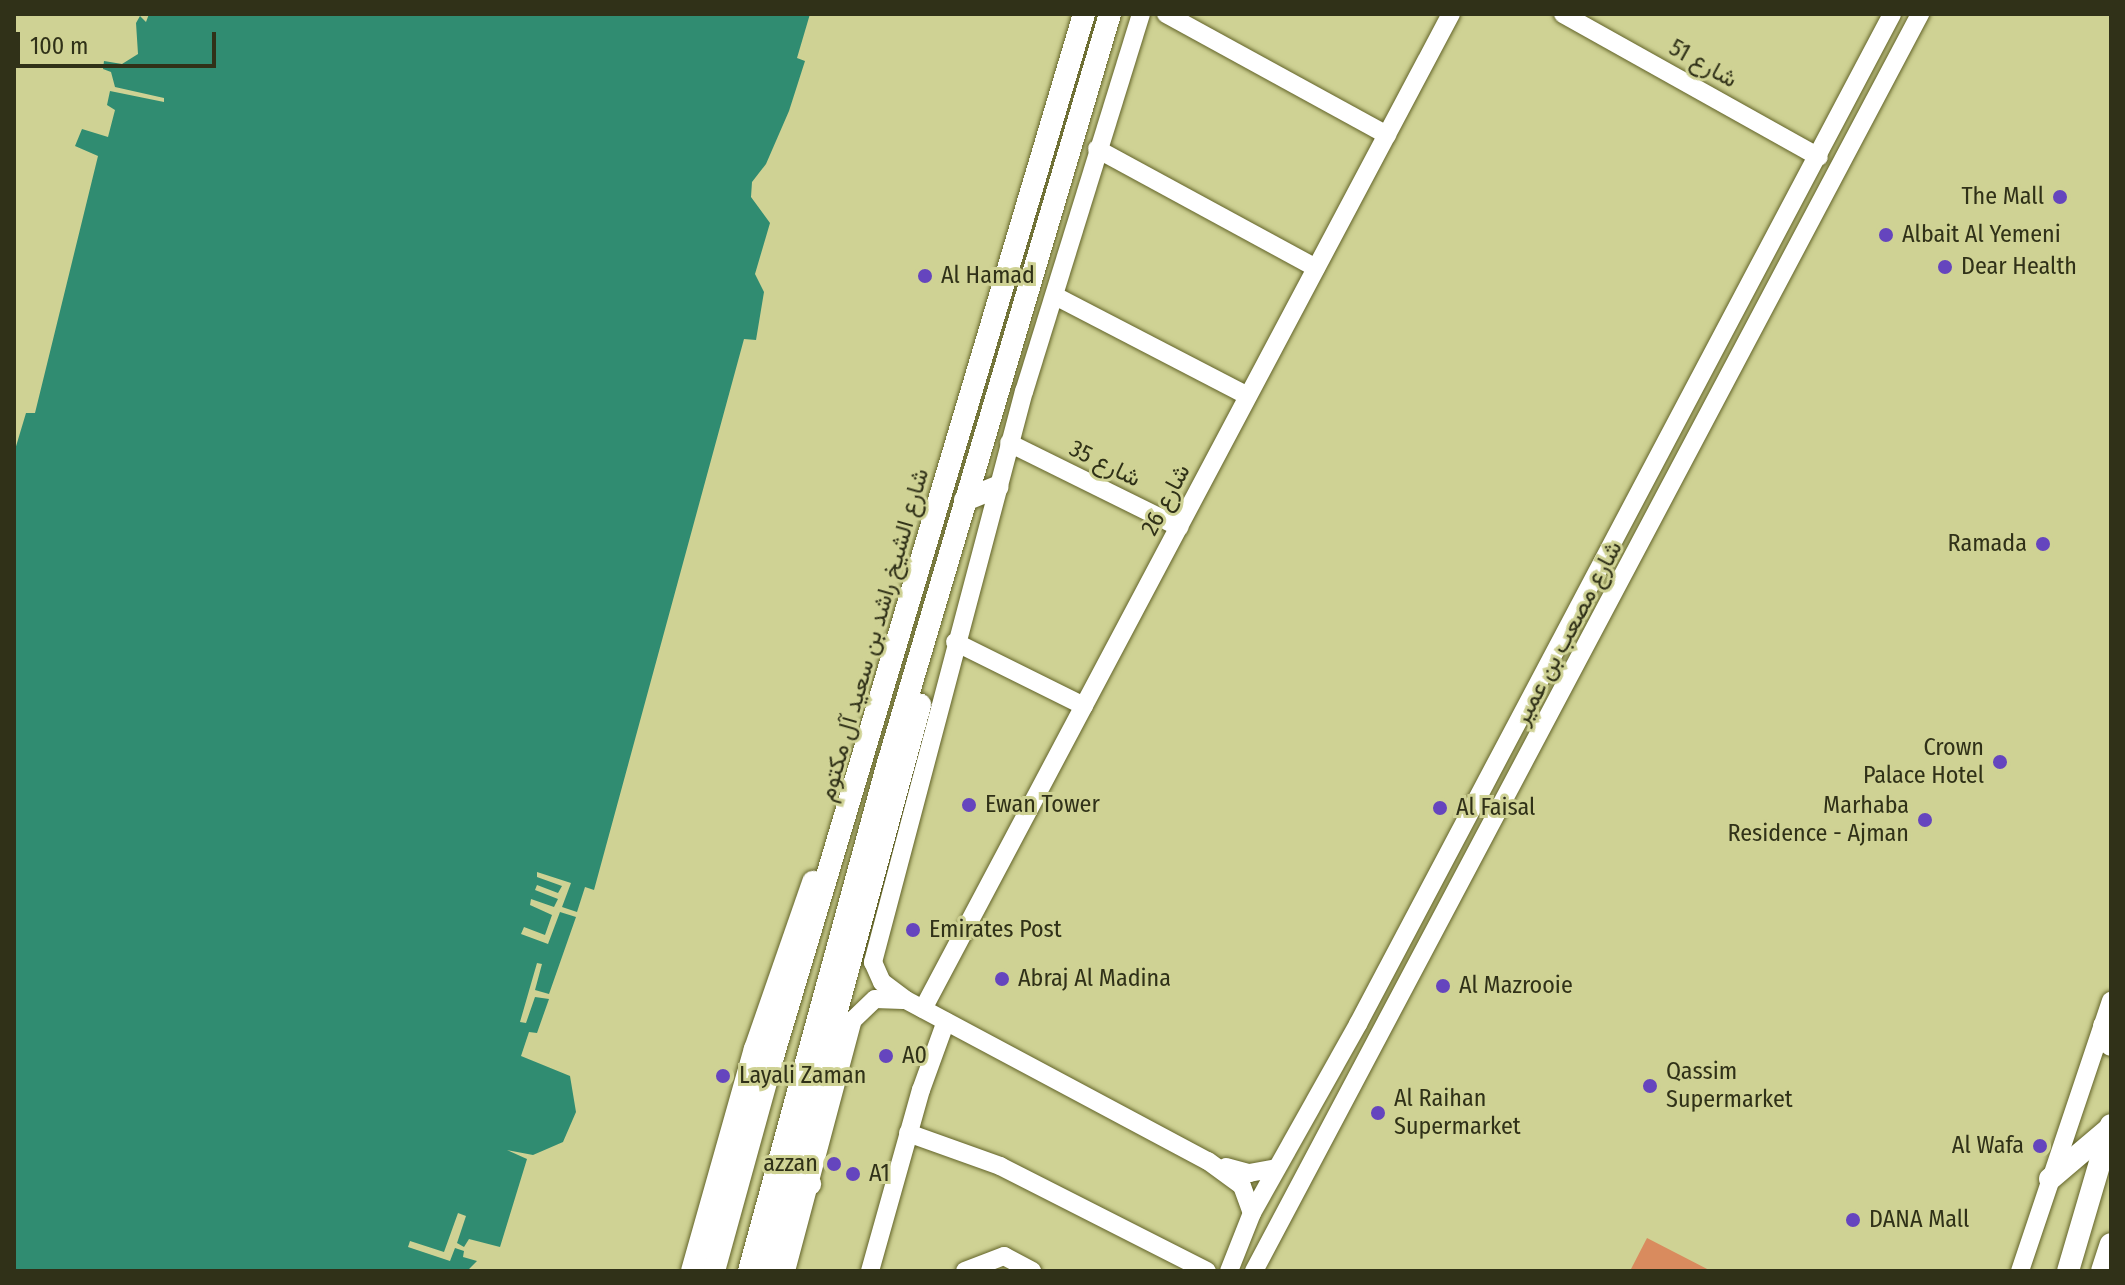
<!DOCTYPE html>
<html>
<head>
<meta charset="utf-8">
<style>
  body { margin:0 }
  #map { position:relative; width:2125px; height:1285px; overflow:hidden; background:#cfd294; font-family:"Fira Sans Condensed",Vazirmatn,sans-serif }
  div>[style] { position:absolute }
  .green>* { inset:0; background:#d98b5e }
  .water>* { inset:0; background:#308c71 }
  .roads { filter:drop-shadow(0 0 2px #626328) drop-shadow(0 0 2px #626328) }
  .minor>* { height:18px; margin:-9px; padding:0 9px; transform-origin:9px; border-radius:9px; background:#fff }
  .major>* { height:22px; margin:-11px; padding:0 11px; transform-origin:11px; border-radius:11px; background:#fff }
  .dots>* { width:22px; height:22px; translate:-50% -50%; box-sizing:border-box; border:4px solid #cfd294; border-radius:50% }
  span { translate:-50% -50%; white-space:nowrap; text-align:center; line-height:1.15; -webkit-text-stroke:6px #cfd294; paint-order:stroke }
  .street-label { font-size:24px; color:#303118 }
  .poi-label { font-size:24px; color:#303118 }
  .right { translate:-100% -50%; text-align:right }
  .left { translate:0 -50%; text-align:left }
  .frame { position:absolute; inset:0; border:16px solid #303118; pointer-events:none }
  .scale { position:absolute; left:16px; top:32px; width:200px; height:36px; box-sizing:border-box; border:4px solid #303118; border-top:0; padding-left:10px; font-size:24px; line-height:28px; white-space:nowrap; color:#303118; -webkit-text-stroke:6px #cfd294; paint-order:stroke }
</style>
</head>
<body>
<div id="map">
  <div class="green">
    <div style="clip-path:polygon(1647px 1238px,1711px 1271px,1630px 1271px)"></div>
  </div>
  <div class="water">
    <div style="clip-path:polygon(149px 14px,810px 14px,797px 58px,805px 61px,789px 111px,766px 164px,752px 182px,751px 197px,770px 223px,755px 274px,764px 292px,756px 340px,744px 339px,594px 890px,585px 887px,577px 912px,562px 907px,571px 883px,537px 872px,537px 877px,562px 886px,558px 893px,537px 885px,535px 890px,558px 899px,554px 907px,531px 899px,530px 905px,552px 915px,545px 935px,524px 927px,521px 934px,548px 944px,560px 912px,576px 917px,549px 994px,535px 990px,542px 964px,537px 963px,520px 1022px,526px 1023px,535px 997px,549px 999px,537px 1033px,529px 1032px,521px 1056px,570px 1076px,576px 1112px,563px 1142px,533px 1155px,507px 1150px,527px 1159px,500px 1247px,469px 1239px,464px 1247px,457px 1243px,466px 1216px,458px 1213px,444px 1252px,410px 1241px,408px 1247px,450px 1261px,455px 1248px,464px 1251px,463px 1257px,477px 1261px,467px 1271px,14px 1271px,14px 453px,26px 413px,35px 413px,98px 156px,75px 146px,82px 129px,108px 137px,115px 110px,107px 105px,110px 91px,164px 102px,164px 98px,115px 87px,111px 72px,103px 69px,104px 61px,122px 64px,138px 54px,136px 23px,140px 16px,146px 22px)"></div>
  </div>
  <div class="roads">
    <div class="minor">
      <div style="left:1141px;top:14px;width:395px;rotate:107.2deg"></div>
      <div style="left:1024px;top:391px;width:591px;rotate:104.81deg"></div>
      <div style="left:873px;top:962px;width:22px;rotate:66deg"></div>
      <div style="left:882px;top:982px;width:30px;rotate:37deg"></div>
      <div style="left:906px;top:1000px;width:342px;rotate:28.1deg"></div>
      <div style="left:1208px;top:1161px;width:42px;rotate:36.3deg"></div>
      <div style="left:1242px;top:1186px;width:29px;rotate:70deg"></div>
      <div style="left:1166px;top:14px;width:252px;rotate:28.7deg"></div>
      <div style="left:1563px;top:14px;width:293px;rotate:29.2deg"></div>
      <div style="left:1097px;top:149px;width:249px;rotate:28.5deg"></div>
      <div style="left:1055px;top:296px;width:217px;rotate:27.4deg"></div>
      <div style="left:1009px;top:443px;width:190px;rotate:26.3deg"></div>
      <div style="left:955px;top:642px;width:144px;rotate:26.4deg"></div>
      <div style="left:923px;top:1009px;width:1126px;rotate:-62.05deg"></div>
      <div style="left:908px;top:1133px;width:98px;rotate:19.7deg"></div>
      <div style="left:1000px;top:1166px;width:232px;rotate:26.9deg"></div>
      <div style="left:1226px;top:1167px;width:24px;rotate:15deg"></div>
      <div style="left:1249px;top:1173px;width:28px;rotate:-10deg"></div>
      <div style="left:786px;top:1271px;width:260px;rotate:-75.1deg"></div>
      <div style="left:853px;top:1020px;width:30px;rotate:-44deg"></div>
      <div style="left:875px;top:999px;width:28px;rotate:2deg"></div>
      <div style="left:870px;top:1271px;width:188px;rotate:-74.3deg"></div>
      <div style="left:921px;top:1090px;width:73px;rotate:-70.1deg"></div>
      <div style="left:965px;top:1271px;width:42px;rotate:-21deg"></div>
      <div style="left:1004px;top:1256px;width:32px;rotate:28deg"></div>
      <div style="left:1229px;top:1271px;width:62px;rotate:-68.4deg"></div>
      <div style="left:1252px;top:1213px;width:217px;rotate:-60.7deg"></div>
      <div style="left:1358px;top:1024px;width:1142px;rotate:-62.13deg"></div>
      <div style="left:1254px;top:1271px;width:1423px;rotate:-62.08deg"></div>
      <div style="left:2020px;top:1271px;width:285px;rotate:-71.4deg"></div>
    </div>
    <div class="major">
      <div style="left:965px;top:500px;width:35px;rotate:-22deg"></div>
      <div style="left:2104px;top:1026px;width:20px;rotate:70deg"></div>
      <div style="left:2050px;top:1179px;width:77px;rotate:-40.3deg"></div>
      <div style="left:788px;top:1193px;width:24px;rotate:-22deg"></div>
      <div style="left:692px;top:1271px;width:231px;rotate:-74.2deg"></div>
      <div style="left:755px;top:1049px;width:177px;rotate:-70.8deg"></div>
      <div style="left:714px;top:1271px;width:219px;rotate:-74.6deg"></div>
      <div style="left:772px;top:1060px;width:1092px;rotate:-73.39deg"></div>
      <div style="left:749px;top:1271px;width:527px;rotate:-74.7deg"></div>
      <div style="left:888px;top:763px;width:781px;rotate:-73.49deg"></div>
      <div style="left:766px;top:1271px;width:587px;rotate:-74.78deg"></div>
      <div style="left:2068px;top:1271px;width:152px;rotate:-73.6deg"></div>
      <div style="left:2102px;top:1271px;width:28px;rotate:-72deg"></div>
    </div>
  </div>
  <div class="dots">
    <div style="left:2060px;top:197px;background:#6545be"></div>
    <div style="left:1886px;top:235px;background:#6545be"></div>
    <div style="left:1945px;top:267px;background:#6545be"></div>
    <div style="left:925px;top:276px;background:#6545be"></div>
    <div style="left:2043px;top:544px;background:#6545be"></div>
    <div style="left:2000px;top:762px;background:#6545be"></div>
    <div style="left:969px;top:805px;background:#6545be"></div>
    <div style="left:1440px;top:808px;background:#6545be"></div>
    <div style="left:1925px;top:820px;background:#6545be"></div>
    <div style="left:913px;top:930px;background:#6545be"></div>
    <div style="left:1002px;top:979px;background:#6545be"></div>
    <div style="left:1443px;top:986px;background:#6545be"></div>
    <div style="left:886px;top:1056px;background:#6545be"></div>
    <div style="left:723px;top:1076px;background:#6545be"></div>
    <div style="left:1650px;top:1086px;background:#6545be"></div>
    <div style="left:1378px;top:1113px;background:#6545be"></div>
    <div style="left:2040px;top:1146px;background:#6545be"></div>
    <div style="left:834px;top:1164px;background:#6545be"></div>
    <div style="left:853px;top:1174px;background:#6545be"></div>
    <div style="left:1853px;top:1220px;background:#6545be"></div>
  </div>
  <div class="street-label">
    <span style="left:1703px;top:64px;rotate:29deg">شارع 51</span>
    <span style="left:1105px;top:464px;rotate:26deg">شارع 35</span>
    <span style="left:1166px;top:500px;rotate:-62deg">شارع 26</span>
    <span style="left:1568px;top:633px;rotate:-62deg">شارع مصعب بن عمير</span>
    <span style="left:874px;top:635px;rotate:-74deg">شارع الشيخ راشد بن سعيد آل مكتوم</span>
  </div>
  <div class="poi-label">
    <span class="right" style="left:2044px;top:197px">The Mall</span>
    <span class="left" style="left:1902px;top:235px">Albait Al Yemeni</span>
    <span class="left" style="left:1961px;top:267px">Dear Health</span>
    <span class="left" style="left:941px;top:276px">Al Hamad</span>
    <span class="right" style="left:2027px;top:544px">Ramada</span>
    <span class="right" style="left:1984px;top:762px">Crown<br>Palace Hotel</span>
    <span class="left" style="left:985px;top:805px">Ewan Tower</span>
    <span class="right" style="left:1909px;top:820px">Marhaba<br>Residence - Ajman</span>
    <span class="left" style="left:1456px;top:808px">Al Faisal</span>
    <span class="left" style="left:929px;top:930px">Emirates Post</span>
    <span class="left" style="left:1018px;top:979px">Abraj Al Madina</span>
    <span class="left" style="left:1459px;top:986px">Al Mazrooie</span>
    <span class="left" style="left:902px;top:1056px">A0</span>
    <span class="left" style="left:1666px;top:1086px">Qassim<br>Supermarket</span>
    <span class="left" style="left:739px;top:1076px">Layali Zaman</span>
    <span class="left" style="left:1394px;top:1113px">Al Raihan<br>Supermarket</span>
    <span class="right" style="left:2024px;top:1146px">Al Wafa</span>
    <span class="right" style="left:818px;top:1164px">azzan</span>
    <span class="left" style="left:869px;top:1174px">A1</span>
    <span class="left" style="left:1869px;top:1220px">DANA Mall</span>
  </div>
  <div class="frame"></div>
  <div class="scale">100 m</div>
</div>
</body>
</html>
